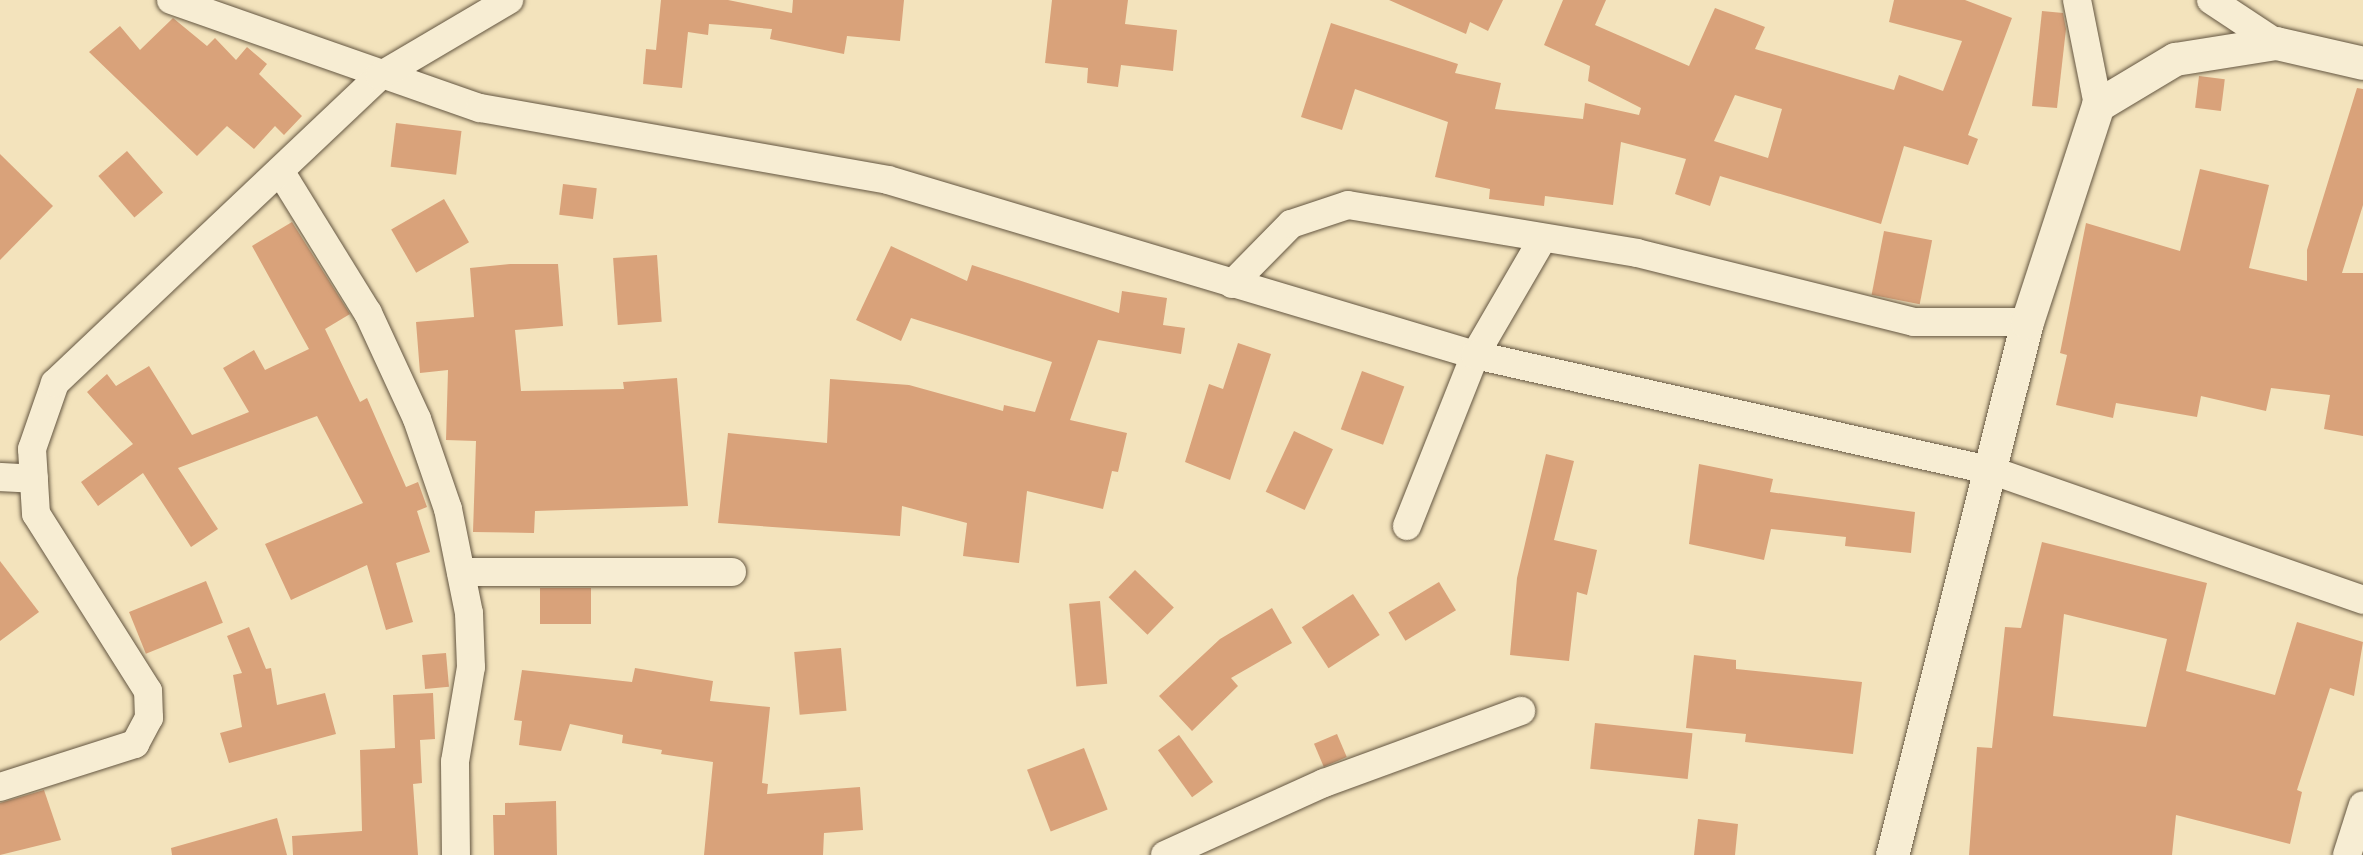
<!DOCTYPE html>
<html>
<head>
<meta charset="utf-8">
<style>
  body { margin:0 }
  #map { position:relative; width:2363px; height:855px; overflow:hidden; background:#f3e3bc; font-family:"Libre Caslon Text",serif }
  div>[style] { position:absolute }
  .building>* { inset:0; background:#d9a27a; transform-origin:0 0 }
  .roads { filter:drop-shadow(0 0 2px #645641) drop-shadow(0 0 2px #645641) }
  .minor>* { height:28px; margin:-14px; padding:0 14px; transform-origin:14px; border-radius:14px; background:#f7edd3 }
  .tertiary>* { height:33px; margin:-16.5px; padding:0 16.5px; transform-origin:16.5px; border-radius:16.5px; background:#f7edd3 }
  span { translate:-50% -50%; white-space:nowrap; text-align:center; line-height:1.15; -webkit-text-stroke:6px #f7edd3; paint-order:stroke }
</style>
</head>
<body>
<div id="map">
  <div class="building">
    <div style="clip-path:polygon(661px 0,728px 0,792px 13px,793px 0,904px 0,900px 41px,847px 36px,844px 54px,770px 39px,772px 29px,709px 24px,708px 35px,688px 32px,682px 88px,643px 84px,646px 49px,656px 50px)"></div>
    <div style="clip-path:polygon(1052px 0,1128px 0,1125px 24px,1177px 30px,1173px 71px,1121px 65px,1118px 87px,1087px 83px,1088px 68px,1045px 63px)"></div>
    <div style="clip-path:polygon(1389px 0,1503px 0,1488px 31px,1470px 22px,1466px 34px)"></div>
    <div style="clip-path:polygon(evenodd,1563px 0,1606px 0,1595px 25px,1689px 66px,1715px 8px,1765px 27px,1755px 49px,1894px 90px,1899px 75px,1943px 91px,1962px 41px,1889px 22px,1894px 0,1965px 0,2012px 18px,1968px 135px,1978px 139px,1968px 165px,1904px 146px,1881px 224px,1720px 176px,1710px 206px,1675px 194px,1686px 159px,1621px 142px,1613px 205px,1545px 196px,1544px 206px,1489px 199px,1490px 189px,1435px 177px,1448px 122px,1355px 89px,1342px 130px,1301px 117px,1331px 23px,1458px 64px,1455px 73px,1501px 83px,1495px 109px,1583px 119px,1585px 103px,1639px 115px,1641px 108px,1588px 81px,1590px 66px,1544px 45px,1563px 0,1735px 95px,1782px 109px,1768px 158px,1714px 141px,1735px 95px)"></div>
    <div style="clip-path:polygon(2042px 11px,2063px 13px,2066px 29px,2057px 108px,2032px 106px)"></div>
    <div style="clip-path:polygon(173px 18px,207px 46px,215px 38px,236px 60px,247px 47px,267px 64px,259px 74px,302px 116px,284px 135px,275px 126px,254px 149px,227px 126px,197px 156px,89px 52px,120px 26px,140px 50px)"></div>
    <div style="left:2199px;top:76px;width:26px;height:32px;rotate:7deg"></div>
    <div style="clip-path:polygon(2357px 88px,2363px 89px,2363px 205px,2342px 273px,2363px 273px,2363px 436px,2324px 429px,2330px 395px,2271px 388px,2266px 411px,2201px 396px,2197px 417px,2116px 403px,2113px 418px,2056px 405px,2067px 355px,2060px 353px,2086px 223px,2180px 251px,2200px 169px,2269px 185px,2249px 268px,2307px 281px,2307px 250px)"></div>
    <div style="left:396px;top:123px;width:66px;height:44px;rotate:7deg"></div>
    <div style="left:127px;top:151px;width:55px;height:38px;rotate:49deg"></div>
    <div style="clip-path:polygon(0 154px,53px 206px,0 260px)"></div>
    <div style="left:563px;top:184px;width:34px;height:31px;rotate:7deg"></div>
    <div style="left:444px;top:199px;width:50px;height:61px;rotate:60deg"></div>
    <div style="clip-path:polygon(292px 222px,350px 314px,325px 329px,360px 402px,367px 398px,406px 487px,418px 482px,427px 507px,417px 511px,430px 552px,396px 563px,413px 622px,386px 630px,367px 565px,291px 600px,265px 544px,363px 503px,317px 416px,178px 468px,218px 529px,191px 547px,143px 473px,98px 506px,81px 482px,133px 444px,87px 392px,107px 374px,116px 386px,149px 366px,192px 435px,249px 412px,223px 368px,254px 350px,265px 370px,309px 349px,252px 246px)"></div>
    <div style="left:1884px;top:231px;width:49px;height:65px;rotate:11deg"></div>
    <div style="clip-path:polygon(891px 246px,967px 281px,972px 265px,1119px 313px,1122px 291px,1167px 298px,1163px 325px,1185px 328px,1181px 354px,1098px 340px,1070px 420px,1127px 433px,1118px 472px,1112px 471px,1103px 509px,1027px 491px,1019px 563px,963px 556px,967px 523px,902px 506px,900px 536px,718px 523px,728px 433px,827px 443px,830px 379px,909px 385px,1003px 411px,1004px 405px,1035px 412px,1052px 362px,911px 318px,901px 341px,856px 320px)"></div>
    <div style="left:657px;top:255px;width:67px;height:44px;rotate:86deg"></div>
    <div style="clip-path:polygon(510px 264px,558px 264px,563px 326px,515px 330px,521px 391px,624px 389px,623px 382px,677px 378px,688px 506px,535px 511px,534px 533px,473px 532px,476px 441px,446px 440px,448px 370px,420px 373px,416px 322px,474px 317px,470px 268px)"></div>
    <div style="clip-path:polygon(1238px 343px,1271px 354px,1230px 480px,1185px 462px,1209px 384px,1223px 389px)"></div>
    <div style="left:1362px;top:371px;width:45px;height:62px;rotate:20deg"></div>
    <div style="left:1294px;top:431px;width:43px;height:67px;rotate:25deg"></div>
    <div style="clip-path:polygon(1546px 454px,1574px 461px,1554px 540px,1597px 550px,1587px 595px,1577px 592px,1569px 661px,1510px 655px,1517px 578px)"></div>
    <div style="clip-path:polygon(1699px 464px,1773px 479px,1770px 492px,1915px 512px,1911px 553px,1845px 546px,1846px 537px,1771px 529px,1764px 560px,1689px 544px)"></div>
    <div style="clip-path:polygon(evenodd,2042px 542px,2207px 583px,2186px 671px,2275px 695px,2297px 622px,2363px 642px,2354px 696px,2330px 688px,2297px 790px,2302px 792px,2290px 844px,2176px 815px,2172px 855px,1969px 855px,1977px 747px,1992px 748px,2005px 627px,2021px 628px,2042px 542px,2064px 614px,2167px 639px,2146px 727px,2053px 716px,2064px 614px)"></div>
    <div style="clip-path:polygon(0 561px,39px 612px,0 641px)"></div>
    <div style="left:1135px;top:570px;width:54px;height:38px;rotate:44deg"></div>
    <div style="left:206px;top:581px;width:45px;height:83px;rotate:68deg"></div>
    <div style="left:1439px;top:582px;width:33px;height:59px;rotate:59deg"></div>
    <div style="left:540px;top:588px;width:51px;height:36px"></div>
    <div style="left:1353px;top:594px;width:49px;height:61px;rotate:57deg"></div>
    <div style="left:1100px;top:601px;width:83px;height:31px;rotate:85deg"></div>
    <div style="clip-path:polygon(1272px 608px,1292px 643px,1231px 678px,1238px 686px,1192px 731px,1159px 696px,1220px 639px)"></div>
    <div style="clip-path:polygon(249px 627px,266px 669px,271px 668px,277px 705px,325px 693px,336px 734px,229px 763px,220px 733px,242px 727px,233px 675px,242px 673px,227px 636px)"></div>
    <div style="left:841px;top:648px;width:63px;height:47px;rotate:85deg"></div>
    <div style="left:446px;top:653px;width:34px;height:24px;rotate:85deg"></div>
    <div style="clip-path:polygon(1694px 655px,1736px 660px,1736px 669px,1862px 682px,1853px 754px,1745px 742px,1746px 734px,1686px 728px)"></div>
    <div style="clip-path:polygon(635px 668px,713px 681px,710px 701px,770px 707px,762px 783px,768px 784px,767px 794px,860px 787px,863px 830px,824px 833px,823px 855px,704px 855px,713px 762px,661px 754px,662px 750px,622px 743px,623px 735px,570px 724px,561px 751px,519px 745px,522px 721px,514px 720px,522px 670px,632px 682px)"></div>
    <div style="clip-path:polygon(433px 693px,435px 739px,420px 740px,422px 783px,413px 784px,418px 855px,293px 855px,292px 836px,362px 831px,360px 750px,395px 748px,393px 695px)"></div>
    <div style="left:1595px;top:723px;width:98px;height:46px;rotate:6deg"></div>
    <div style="left:1337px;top:734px;width:25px;height:25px;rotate:67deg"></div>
    <div style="left:1179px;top:735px;width:58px;height:26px;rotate:54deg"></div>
    <div style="left:1084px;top:748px;width:66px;height:61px;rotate:69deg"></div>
    <div style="clip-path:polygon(44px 790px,61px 840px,0 855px,0 803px)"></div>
    <div style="clip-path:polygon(556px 801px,557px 855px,494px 855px,493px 815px,505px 815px,505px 803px)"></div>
    <div style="clip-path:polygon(277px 818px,287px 855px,172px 855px,171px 848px)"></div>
    <div style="clip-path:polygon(1698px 819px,1738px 824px,1735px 855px,1694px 855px)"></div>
  </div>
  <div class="roads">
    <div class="minor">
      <div style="left:171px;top:0;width:327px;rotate:19.3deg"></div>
      <div style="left:480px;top:108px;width:414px;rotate:10deg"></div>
      <div style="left:888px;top:180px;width:613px;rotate:16.6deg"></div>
      <div style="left:1475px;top:355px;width:135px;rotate:-59.8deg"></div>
      <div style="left:2077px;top:0;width:107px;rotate:78.7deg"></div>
      <div style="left:2211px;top:0;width:78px;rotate:33.5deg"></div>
      <div style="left:282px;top:174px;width:163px;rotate:58.3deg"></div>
      <div style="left:368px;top:313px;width:117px;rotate:65.2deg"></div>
      <div style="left:417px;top:419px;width:95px;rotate:71deg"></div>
      <div style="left:448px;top:509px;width:106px;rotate:78.6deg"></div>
      <div style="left:469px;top:613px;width:54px;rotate:87.9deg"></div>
      <div style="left:471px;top:667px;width:96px;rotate:99.6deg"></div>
      <div style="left:455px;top:762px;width:93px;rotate:89.4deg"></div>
      <div style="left:1232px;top:284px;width:84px;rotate:-45.5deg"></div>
      <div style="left:1291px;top:224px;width:60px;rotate:-18.4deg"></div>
      <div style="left:1348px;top:205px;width:293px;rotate:9.4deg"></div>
      <div style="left:1637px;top:253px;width:285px;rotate:14deg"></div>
      <div style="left:1914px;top:322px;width:113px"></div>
      <div style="left:0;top:477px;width:34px;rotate:3deg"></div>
      <div style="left:1407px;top:526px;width:184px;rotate:-68.3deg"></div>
      <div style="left:1475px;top:355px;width:531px;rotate:12.62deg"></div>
      <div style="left:1993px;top:471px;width:392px;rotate:19.2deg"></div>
      <div style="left:461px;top:572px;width:271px"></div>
      <div style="left:0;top:787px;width:142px;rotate:-17.7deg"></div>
      <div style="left:135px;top:744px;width:30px;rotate:-62deg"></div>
      <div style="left:149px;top:718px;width:27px;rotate:-92deg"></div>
      <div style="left:148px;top:691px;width:209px;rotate:-122.3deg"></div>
      <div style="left:36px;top:514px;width:65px;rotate:-93.5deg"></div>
      <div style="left:32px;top:449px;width:70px;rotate:-70.8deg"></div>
      <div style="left:55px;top:383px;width:447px;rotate:-43.4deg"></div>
      <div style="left:380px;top:76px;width:150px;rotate:-30.5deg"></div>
      <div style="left:1165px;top:855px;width:175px;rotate:-24.4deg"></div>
      <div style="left:1324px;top:783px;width:210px;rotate:-20.1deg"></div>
      <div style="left:2347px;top:855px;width:52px;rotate:-72.3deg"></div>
    </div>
    <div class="tertiary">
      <div style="left:1892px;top:855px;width:550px;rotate:-75.79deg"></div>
      <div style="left:2027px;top:322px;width:228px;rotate:-71.9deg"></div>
      <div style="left:2098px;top:105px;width:90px;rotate:-30.9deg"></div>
      <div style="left:2175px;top:59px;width:102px;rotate:-9deg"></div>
      <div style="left:2276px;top:43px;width:89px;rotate:12.9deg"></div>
    </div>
  </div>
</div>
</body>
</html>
